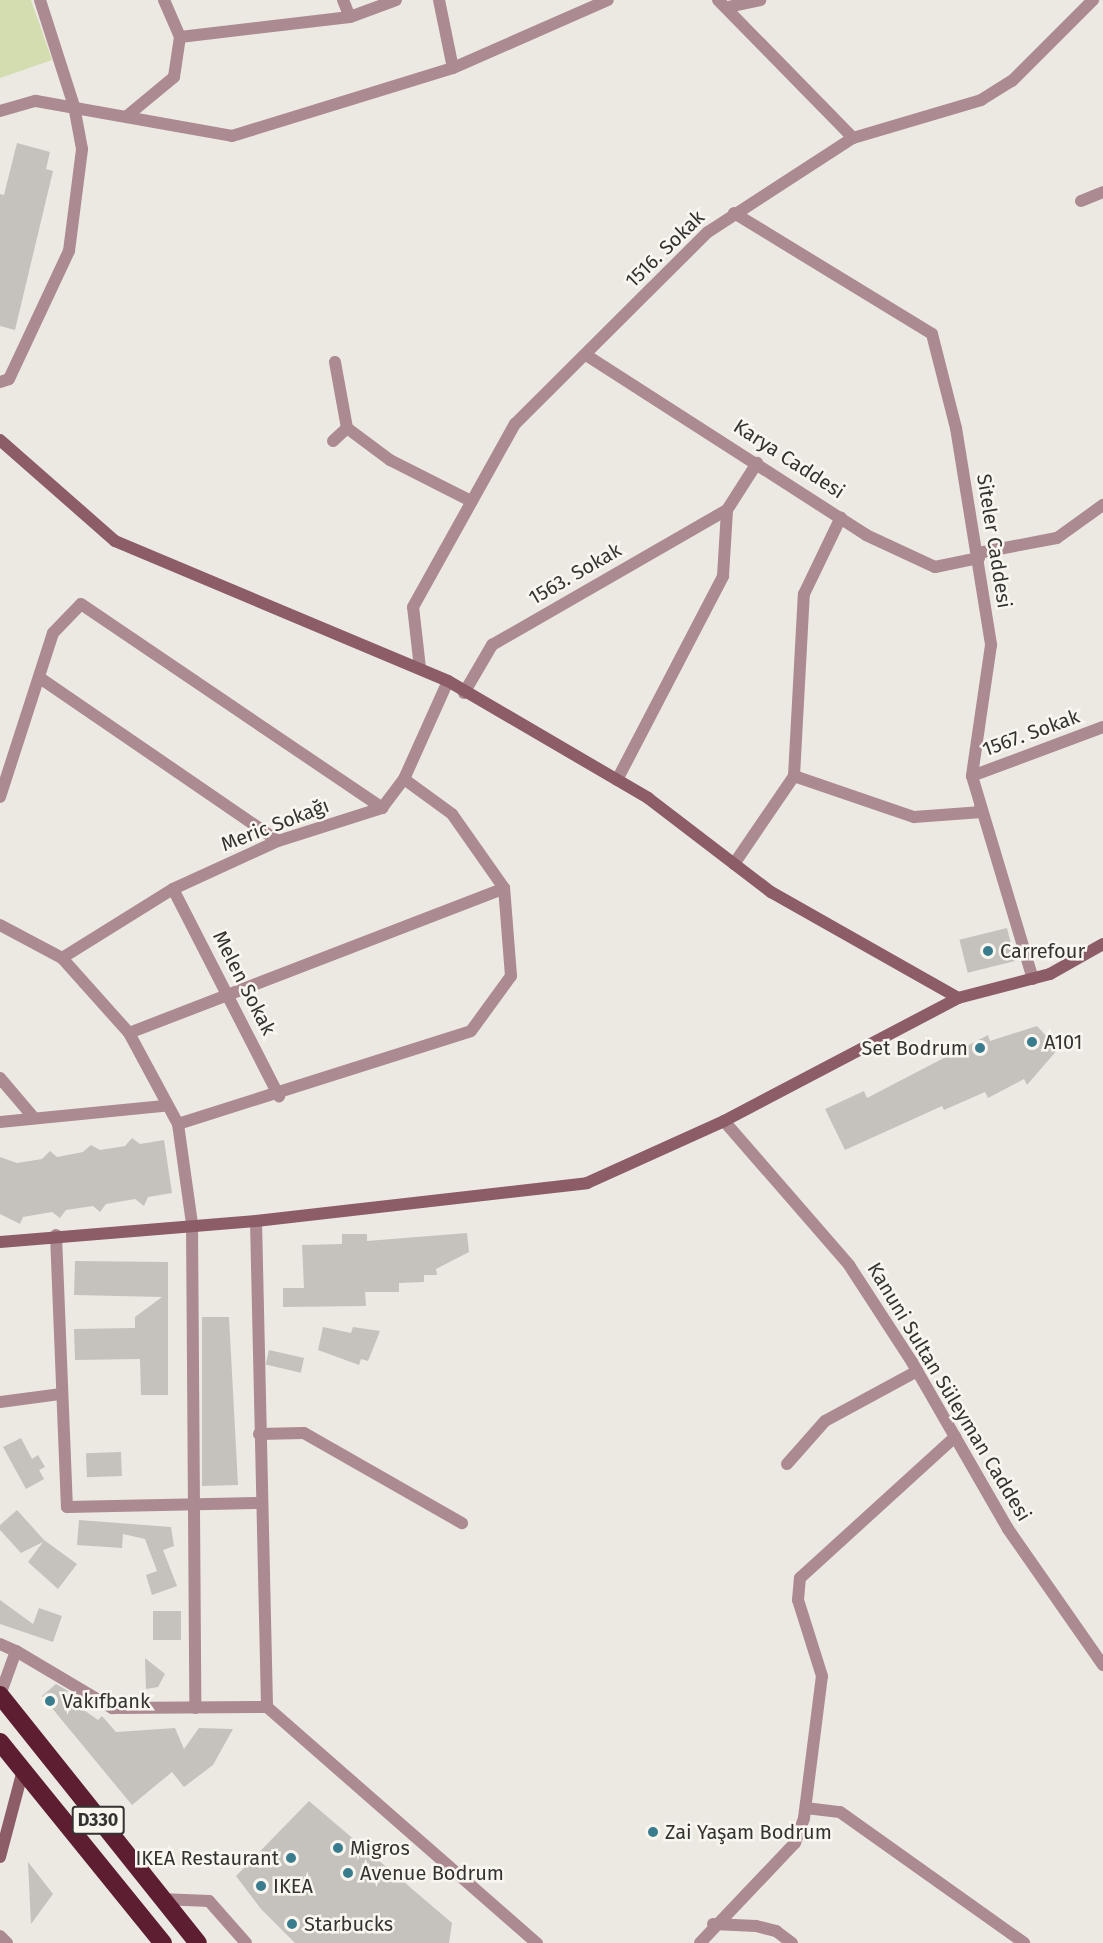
<!DOCTYPE html>
<html>
<head>
<meta charset="utf-8">
<style>
  body { margin:0 }
  #map { position:relative; width:1103px; height:1943px; overflow:hidden; background:#ece9e3; font-family:"Fira Sans",sans-serif }
  div>[style] { position:absolute }
  .green>* { inset:0; background:#d4ddaf }
  .building>* { inset:0; background:#c5c1bc; transform-origin:0 0 }
  .street>* { height:12px; margin:-6px; padding:0 6px; transform-origin:6px; border-radius:6px; background:#ac8a91 }
  .secondary>* { height:12px; margin:-6px; padding:0 6px; transform-origin:6px; border-radius:6px; background:#8c5c67 }
  .highway>* { height:18px; margin:-9px; padding:0 9px; transform-origin:9px; border-radius:9px; background:#5e1e32 }
  .dots>* { width:16px; height:16px; translate:-50% -50%; box-sizing:border-box; border:3px solid #f9f6f0; border-radius:50% }
  span { translate:-50% -50%; white-space:nowrap; text-align:center; line-height:1.15; -webkit-text-stroke:5px #f9f6f0; paint-order:stroke }
  .shield-label span { padding:2px 4px; background:#f9f6f0; border:2px solid; border-radius:4px; -webkit-text-stroke-width:0 }
  .shield-label { font-size:18px; color:#343331; font-weight:700 }
  .street-label { font-size:20px; color:#343331 }
  .poi-label { font-size:20px; color:#343331 }
  .left { translate:0 -50%; text-align:left }
  .right { translate:-100% -50%; text-align:right }
</style>
</head>
<body>
<div id="map">
  <div class="green">
    <div style="clip-path:polygon(0 0,31px 0,52px 60px,0 78px)"></div>
  </div>
  <div class="building">
    <div style="clip-path:polygon(17px 143px,50px 152px,46px 169px,53px 171px,15px 330px,0 326px,0 194px,4px 195px)"></div>
    <div style="left:1007px;top:928px;width:34px;height:49px;rotate:76deg"></div>
    <div style="clip-path:polygon(1037px 1026px,1058px 1049px,1027px 1085px,1024px 1079px,988px 1098px,985px 1092px,944px 1110px,942px 1106px,845px 1150px,825px 1109px,864px 1091px,867px 1098px,988px 1035px,990px 1041px)"></div>
    <div style="clip-path:polygon(132px 1138px,140px 1144px,164px 1140px,172px 1193px,148px 1197px,144px 1206px,135px 1199px,106px 1204px,100px 1212px,93px 1206px,66px 1210px,60px 1218px,52px 1212px,23px 1217px,20px 1224px,0 1214px,0 1157px,17px 1163px,42px 1159px,50px 1151px,57px 1157px,83px 1152px,91px 1145px,100px 1150px,125px 1146px)"></div>
    <div style="clip-path:polygon(467px 1233px,469px 1252px,436px 1269px,437px 1275px,424px 1275px,424px 1282px,399px 1283px,399px 1292px,365px 1292px,366px 1306px,283px 1307px,283px 1288px,304px 1288px,302px 1245px,342px 1244px,342px 1234px,367px 1234px,367px 1241px)"></div>
    <div style="clip-path:polygon(75px 1261px,168px 1262px,168px 1395px,141px 1395px,140px 1359px,75px 1360px,74px 1329px,135px 1328px,135px 1317px,162px 1297px,74px 1295px)"></div>
    <div style="clip-path:polygon(202px 1317px,229px 1317px,238px 1485px,202px 1486px)"></div>
    <div style="clip-path:polygon(323px 1327px,351px 1333px,353px 1327px,380px 1331px,368px 1361px,361px 1359px,359px 1365px,318px 1350px)"></div>
    <div style="left:269px;top:1350px;width:36px;height:15px;rotate:13deg"></div>
    <div style="clip-path:polygon(21px 1438px,32px 1459px,38px 1455px,45px 1467px,39px 1470px,44px 1479px,26px 1489px,3px 1447px)"></div>
    <div style="left:121px;top:1452px;width:24px;height:35px;rotate:88deg"></div>
    <div style="clip-path:polygon(17px 1510px,44px 1540px,77px 1564px,58px 1589px,28px 1562px,43px 1542px,21px 1553px,0 1530px,0 1525px)"></div>
    <div style="clip-path:polygon(79px 1520px,171px 1527px,174px 1546px,163px 1550px,177px 1586px,152px 1595px,146px 1575px,157px 1571px,145px 1539px,123px 1534px,122px 1548px,77px 1545px)"></div>
    <div style="clip-path:polygon(0 1600px,33px 1624px,39px 1608px,62px 1616px,53px 1642px,0 1624px)"></div>
    <div style="left:153px;top:1611px;width:28px;height:29px"></div>
    <div style="clip-path:polygon(145px 1658px,165px 1674px,158px 1687px,146px 1689px)"></div>
    <div style="clip-path:polygon(56px 1684px,68px 1691px,64px 1696px,98px 1720px,102px 1716px,116px 1732px,175px 1728px,184px 1749px,199px 1728px,233px 1729px,213px 1765px,184px 1787px,172px 1772px,132px 1805px,42px 1696px)"></div>
    <div style="clip-path:polygon(309px 1801px,452px 1923px,449px 1943px,295px 1943px,261px 1909px,236px 1876px)"></div>
    <div style="clip-path:polygon(28px 1862px,53px 1894px,31px 1924px)"></div>
  </div>
  <div class="street">
    <div style="left:164px;top:0;width:40px;rotate:66.6deg"></div>
    <div style="left:343px;top:0;width:18px;rotate:68deg"></div>
    <div style="left:439px;top:0;width:69px;rotate:78.4deg"></div>
    <div style="left:718px;top:0;width:193px;rotate:45.6deg"></div>
    <div style="left:728px;top:7px;width:33px;rotate:-12deg"></div>
    <div style="left:0;top:111px;width:37px;rotate:-16deg"></div>
    <div style="left:36px;top:101px;width:199px;rotate:10.1deg"></div>
    <div style="left:232px;top:136px;width:231px;rotate:-17.1deg"></div>
    <div style="left:453px;top:68px;width:169px;rotate:-23.7deg"></div>
    <div style="left:127px;top:116px;width:61px;rotate:-39.7deg"></div>
    <div style="left:174px;top:77px;width:40px;rotate:-81.5deg"></div>
    <div style="left:180px;top:37px;width:171px;rotate:-6.7deg"></div>
    <div style="left:350px;top:17px;width:49px;rotate:-20.3deg"></div>
    <div style="left:1081px;top:201px;width:24px;rotate:-22deg"></div>
    <div style="left:734px;top:213px;width:232px;rotate:31.4deg"></div>
    <div style="left:932px;top:334px;width:97px;rotate:75.7deg"></div>
    <div style="left:956px;top:428px;width:220px;rotate:80.8deg"></div>
    <div style="left:991px;top:645px;width:132px;rotate:98.3deg"></div>
    <div style="left:972px;top:776px;width:212px;rotate:73.3deg"></div>
    <div style="left:586px;top:355px;width:333px;rotate:32.7deg"></div>
    <div style="left:866px;top:535px;width:76px;rotate:24.9deg"></div>
    <div style="left:935px;top:567px;width:45px;rotate:-11.6deg"></div>
    <div style="left:335px;top:362px;width:67px;rotate:79.7deg"></div>
    <div style="left:347px;top:428px;width:54px;rotate:36.7deg"></div>
    <div style="left:390px;top:460px;width:91px;rotate:26.8deg"></div>
    <div style="left:0;top:382px;width:9px;rotate:-18deg"></div>
    <div style="left:9px;top:379px;width:141px;rotate:-64.9deg"></div>
    <div style="left:69px;top:251px;width:103px;rotate:-82.7deg"></div>
    <div style="left:82px;top:149px;width:44px;rotate:-100.5deg"></div>
    <div style="left:74px;top:106px;width:111px;rotate:-107.8deg"></div>
    <div style="left:333px;top:441px;width:19px;rotate:-43deg"></div>
    <div style="left:978px;top:553px;width:80px;rotate:-10.8deg"></div>
    <div style="left:1057px;top:538px;width:57px;rotate:-35.7deg"></div>
    <div style="left:420px;top:668px;width:61px;rotate:-96.5deg"></div>
    <div style="left:413px;top:607px;width:210px;rotate:-60.9deg"></div>
    <div style="left:515px;top:424px;width:272px;rotate:-44.9deg"></div>
    <div style="left:708px;top:232px;width:173px;rotate:-33deg"></div>
    <div style="left:853px;top:138px;width:134px;rotate:-16.5deg"></div>
    <div style="left:981px;top:100px;width:36px;rotate:-32deg"></div>
    <div style="left:1012px;top:81px;width:115px;rotate:-45deg"></div>
    <div style="left:40px;top:678px;width:288px;rotate:34.4deg"></div>
    <div style="left:464px;top:693px;width:56px;rotate:-59.7deg"></div>
    <div style="left:492px;top:645px;width:271px;rotate:-29.9deg"></div>
    <div style="left:794px;top:776px;width:127px;rotate:18.9deg"></div>
    <div style="left:914px;top:817px;width:68px;rotate:-4.2deg"></div>
    <div style="left:982px;top:812px;width:6px;rotate:-108deg"></div>
    <div style="left:972px;top:776px;width:140px;rotate:-20.5deg"></div>
    <div style="left:617px;top:780px;width:230px;rotate:-62.5deg"></div>
    <div style="left:723px;top:576px;width:66px;rotate:-86.5deg"></div>
    <div style="left:727px;top:510px;width:56px;rotate:-57.4deg"></div>
    <div style="left:0;top:797px;width:172px;rotate:-72.1deg"></div>
    <div style="left:53px;top:633px;width:40px;rotate:-46deg"></div>
    <div style="left:81px;top:604px;width:364px;rotate:34.1deg"></div>
    <div style="left:734px;top:864px;width:107px;rotate:-55.7deg"></div>
    <div style="left:794px;top:776px;width:182px;rotate:-86.9deg"></div>
    <div style="left:804px;top:594px;width:85px;rotate:-64.3deg"></div>
    <div style="left:173px;top:889px;width:233px;rotate:62.9deg"></div>
    <div style="left:0;top:925px;width:70px;rotate:28deg"></div>
    <div style="left:62px;top:958px;width:101px;rotate:48.2deg"></div>
    <div style="left:129px;top:1033px;width:103px;rotate:61.7deg"></div>
    <div style="left:178px;top:1124px;width:100px;rotate:82deg"></div>
    <div style="left:192px;top:1223px;width:485px;rotate:89.6deg"></div>
    <div style="left:62px;top:958px;width:131px;rotate:-31.9deg"></div>
    <div style="left:173px;top:889px;width:115px;rotate:-24.6deg"></div>
    <div style="left:278px;top:841px;width:109px;rotate:-17.6deg"></div>
    <div style="left:382px;top:808px;width:36px;rotate:-53deg"></div>
    <div style="left:404px;top:779px;width:107px;rotate:-65.8deg"></div>
    <div style="left:129px;top:1033px;width:402px;rotate:-21.1deg"></div>
    <div style="left:0;top:1078px;width:52px;rotate:49.6deg"></div>
    <div style="left:724px;top:1121px;width:191px;rotate:49deg"></div>
    <div style="left:849px;top:1265px;width:116px;rotate:57deg"></div>
    <div style="left:912px;top:1362px;width:193px;rotate:60.1deg"></div>
    <div style="left:1008px;top:1529px;width:166px;rotate:55.1deg"></div>
    <div style="left:0;top:1122px;width:165px;rotate:-5.6deg"></div>
    <div style="left:178px;top:1124px;width:307px;rotate:-17.6deg"></div>
    <div style="left:471px;top:1031px;width:68px;rotate:-54deg"></div>
    <div style="left:511px;top:976px;width:88px;rotate:-94.5deg"></div>
    <div style="left:504px;top:888px;width:90px;rotate:-125.1deg"></div>
    <div style="left:452px;top:814px;width:59px;rotate:-143.9deg"></div>
    <div style="left:256px;top:1221px;width:486px;rotate:88.7deg"></div>
    <div style="left:56px;top:1235px;width:272px;rotate:87.7deg"></div>
    <div style="left:67px;top:1507px;width:194px;rotate:-1.2deg"></div>
    <div style="left:0;top:1402px;width:62px;rotate:-7.5deg"></div>
    <div style="left:259px;top:1434px;width:45px;rotate:-1.3deg"></div>
    <div style="left:304px;top:1433px;width:182px;rotate:29.7deg"></div>
    <div style="left:787px;top:1464px;width:57px;rotate:-48.5deg"></div>
    <div style="left:825px;top:1421px;width:105px;rotate:-28.5deg"></div>
    <div style="left:0;top:1644px;width:17px;rotate:24deg"></div>
    <div style="left:16px;top:1651px;width:47px;rotate:110deg"></div>
    <div style="left:16px;top:1651px;width:112px;rotate:30.7deg"></div>
    <div style="left:112px;top:1708px;width:155px;rotate:-0.4deg"></div>
    <div style="left:267px;top:1707px;width:359px;rotate:41.2deg"></div>
    <div style="left:806px;top:1808px;width:34px;rotate:7deg"></div>
    <div style="left:840px;top:1812px;width:226px;rotate:35.4deg"></div>
    <div style="left:161px;top:1899px;width:48px;rotate:2.4deg"></div>
    <div style="left:209px;top:1901px;width:56px;rotate:48.6deg"></div>
    <div style="left:713px;top:1924px;width:43px;rotate:2.7deg"></div>
    <div style="left:756px;top:1926px;width:21px;rotate:14deg"></div>
    <div style="left:776px;top:1931px;width:20px;rotate:37deg"></div>
    <div style="left:0;top:1936px;width:10px;rotate:45deg"></div>
    <div style="left:700px;top:1943px;width:138px;rotate:-46.5deg"></div>
    <div style="left:795px;top:1843px;width:27px;rotate:-70deg"></div>
    <div style="left:804px;top:1818px;width:143px;rotate:-82.8deg"></div>
    <div style="left:822px;top:1676px;width:80px;rotate:-107.5deg"></div>
    <div style="left:798px;top:1600px;width:22px;rotate:-85deg"></div>
    <div style="left:800px;top:1578px;width:210px;rotate:-42.3deg"></div>
  </div>
  <div class="secondary">
    <div style="left:0;top:440px;width:153px;rotate:41.3deg"></div>
    <div style="left:115px;top:541px;width:361px;rotate:22.8deg"></div>
    <div style="left:448px;top:681px;width:232px;rotate:30.3deg"></div>
    <div style="left:648px;top:798px;width:155px;rotate:37.4deg"></div>
    <div style="left:771px;top:892px;width:215px;rotate:29.5deg"></div>
    <div style="left:0;top:1242px;width:257px;rotate:-4.7deg"></div>
    <div style="left:256px;top:1221px;width:333px;rotate:-6.5deg"></div>
    <div style="left:587px;top:1183px;width:150px;rotate:-24.3deg"></div>
    <div style="left:724px;top:1121px;width:264px;rotate:-27.7deg"></div>
    <div style="left:958px;top:998px;width:95px;rotate:-14.6deg"></div>
    <div style="left:1050px;top:974px;width:61px;rotate:-29.5deg"></div>
    <div style="left:0;top:1857px;width:90px;rotate:-75.2deg"></div>
  </div>
  <div class="highway">
    <div style="left:0;top:1695px;width:317px;rotate:51.4deg"></div>
    <div style="left:0;top:1742px;width:259px;rotate:51deg"></div>
  </div>
  <div class="dots">
    <div style="left:988px;top:951px;background:#397c8d"></div>
    <div style="left:1032px;top:1042px;background:#397c8d"></div>
    <div style="left:980px;top:1048px;background:#397c8d"></div>
    <div style="left:50px;top:1701px;background:#397c8d"></div>
    <div style="left:653px;top:1832px;background:#397c8d"></div>
    <div style="left:338px;top:1848px;background:#397c8d"></div>
    <div style="left:291px;top:1858px;background:#397c8d"></div>
    <div style="left:348px;top:1873px;background:#397c8d"></div>
    <div style="left:261px;top:1886px;background:#397c8d"></div>
    <div style="left:292px;top:1924px;background:#397c8d"></div>
  </div>
  <div class="shield-label">
    <span style="left:98px;top:1820px">D330</span>
  </div>
  <div class="street-label">
    <span style="left:665px;top:249px;rotate:-44deg">1516. Sokak</span>
    <span style="left:789px;top:459px;rotate:33deg">Karya Caddesi</span>
    <span style="left:994px;top:541px;rotate:81deg">Siteler Caddesi</span>
    <span style="left:575px;top:574px;rotate:-30deg">1563. Sokak</span>
    <span style="left:1031px;top:733px;rotate:-20deg">1567. Sokak</span>
    <span style="left:275px;top:825px;rotate:-21deg">Meric Sokağı</span>
    <span style="left:244px;top:983px;rotate:63deg">Melen Sokak</span>
    <span style="left:949px;top:1392px;rotate:59deg">Kanuni Sultan Süleyman Caddesi</span>
  </div>
  <div class="poi-label">
    <span class="left" style="left:1000px;top:951px">Carrefour</span>
    <span class="left" style="left:1044px;top:1042px">A101</span>
    <span class="right" style="left:968px;top:1048px">Set Bodrum</span>
    <span class="left" style="left:62px;top:1701px">Vakıfbank</span>
    <span class="left" style="left:665px;top:1832px">Zai Yaşam Bodrum</span>
    <span class="left" style="left:350px;top:1848px">Migros</span>
    <span class="right" style="left:279px;top:1858px">IKEA Restaurant</span>
    <span class="left" style="left:360px;top:1873px">Avenue Bodrum</span>
    <span class="left" style="left:273px;top:1886px">IKEA</span>
    <span class="left" style="left:304px;top:1924px">Starbucks</span>
  </div>
</div>
</body>
</html>
